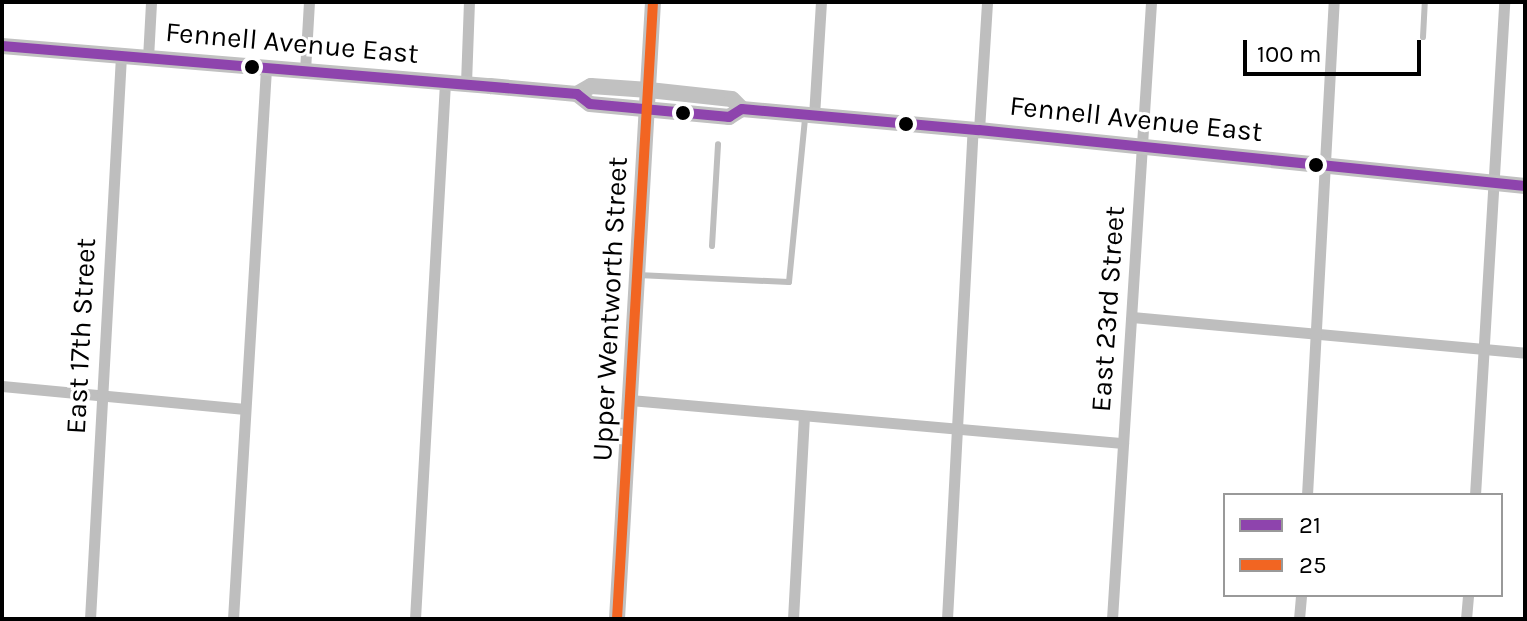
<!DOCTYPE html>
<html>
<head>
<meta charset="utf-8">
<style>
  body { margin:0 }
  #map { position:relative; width:1527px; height:621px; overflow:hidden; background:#fff; font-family:Karla,sans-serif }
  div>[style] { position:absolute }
  .lane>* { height:6px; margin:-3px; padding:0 3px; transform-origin:3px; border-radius:3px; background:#bebebe }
  .street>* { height:11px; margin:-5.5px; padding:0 5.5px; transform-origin:5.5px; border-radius:5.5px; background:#bebebe }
  .secondary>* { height:16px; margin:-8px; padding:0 8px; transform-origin:8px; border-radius:8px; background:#c1c1c1 }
  .bus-1>* { height:10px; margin:-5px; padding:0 5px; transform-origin:5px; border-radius:5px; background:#8e44ad }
  .bus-2>* { height:10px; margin:-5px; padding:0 5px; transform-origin:5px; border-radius:5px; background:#f26522 }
  .dots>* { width:22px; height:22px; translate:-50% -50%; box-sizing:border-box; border:4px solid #fff; border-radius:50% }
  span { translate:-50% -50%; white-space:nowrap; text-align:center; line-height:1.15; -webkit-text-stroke:6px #fff; paint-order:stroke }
  .street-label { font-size:28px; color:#000 }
  .frame { position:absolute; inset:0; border:4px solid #000; pointer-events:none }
  .legend { position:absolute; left:1223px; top:493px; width:280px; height:104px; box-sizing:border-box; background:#fff; border:2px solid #999; margin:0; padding:10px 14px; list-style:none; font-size:24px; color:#000 }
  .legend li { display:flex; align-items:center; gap:16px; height:40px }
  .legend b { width:40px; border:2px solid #999 }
  .scale { position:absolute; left:1243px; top:40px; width:178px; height:36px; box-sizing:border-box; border:4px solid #000; border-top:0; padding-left:10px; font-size:24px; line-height:28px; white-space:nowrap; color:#000; -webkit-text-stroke:6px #fff; paint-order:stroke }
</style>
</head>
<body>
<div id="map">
  <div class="lane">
    <div style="left:1423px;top:37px;width:35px;rotate:-87deg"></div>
    <div style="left:712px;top:246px;width:102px;rotate:-86.6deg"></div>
    <div style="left:638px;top:275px;width:151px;rotate:2.7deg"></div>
    <div style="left:789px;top:282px;width:165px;rotate:-84.4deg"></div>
  </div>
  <div class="street">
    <div style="left:148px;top:58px;width:56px;rotate:-86.9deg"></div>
    <div style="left:305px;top:71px;width:69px;rotate:-86.7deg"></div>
    <div style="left:466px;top:83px;width:81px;rotate:-87.9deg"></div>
    <div style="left:814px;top:116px;width:114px;rotate:-86.5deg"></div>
    <div style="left:979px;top:130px;width:128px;rotate:-86.4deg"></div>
    <div style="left:1132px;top:317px;width:395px;rotate:5.2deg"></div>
    <div style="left:2px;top:386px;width:244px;rotate:5.4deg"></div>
    <div style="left:630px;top:400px;width:495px;rotate:5deg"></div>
    <div style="left:1307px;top:495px;width:494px;rotate:-86.9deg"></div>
    <div style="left:1475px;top:495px;width:494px;rotate:-86.6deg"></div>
    <div style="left:90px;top:619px;width:564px;rotate:-86.85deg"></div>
    <div style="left:233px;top:619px;width:551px;rotate:-86.57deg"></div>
    <div style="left:415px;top:619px;width:538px;rotate:-86.8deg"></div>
    <div style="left:793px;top:619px;width:203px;rotate:-86.9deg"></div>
    <div style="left:947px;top:619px;width:490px;rotate:-87deg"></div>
    <div style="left:1112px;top:619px;width:618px;rotate:-86.38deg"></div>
    <div style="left:1299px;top:619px;width:24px;rotate:-85deg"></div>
    <div style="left:1466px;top:619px;width:24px;rotate:-85deg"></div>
  </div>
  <div class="secondary">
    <div style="left:2px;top:46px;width:490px;rotate:4.7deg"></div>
    <div style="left:490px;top:86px;width:87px;rotate:5.3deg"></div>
    <div style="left:577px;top:94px;width:16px;rotate:38deg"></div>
    <div style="left:590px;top:104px;width:140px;rotate:5.3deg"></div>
    <div style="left:729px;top:117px;width:15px;rotate:-32deg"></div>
    <div style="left:742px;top:109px;width:238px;rotate:5.1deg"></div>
    <div style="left:979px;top:130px;width:549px;rotate:5.86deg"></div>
    <div style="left:577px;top:94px;width:16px;rotate:-30deg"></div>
    <div style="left:591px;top:86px;width:58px;rotate:3.9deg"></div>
    <div style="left:649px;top:90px;width:83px;rotate:6.2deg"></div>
    <div style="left:732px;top:99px;width:14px;rotate:45deg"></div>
    <div style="left:617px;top:619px;width:618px;rotate:-86.66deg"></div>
  </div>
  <div class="bus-1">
    <div style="left:2px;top:46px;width:577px;rotate:4.77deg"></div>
    <div style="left:577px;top:94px;width:16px;rotate:38deg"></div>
    <div style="left:590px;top:104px;width:140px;rotate:5.3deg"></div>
    <div style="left:729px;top:117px;width:15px;rotate:-32deg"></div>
    <div style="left:742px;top:109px;width:238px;rotate:5.1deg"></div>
    <div style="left:979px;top:130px;width:549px;rotate:5.86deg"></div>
  </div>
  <div class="bus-2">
    <div style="left:617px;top:619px;width:618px;rotate:-86.66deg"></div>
  </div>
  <div class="dots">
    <div style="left:252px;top:67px;background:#000"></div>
    <div style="left:683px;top:113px;background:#000"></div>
    <div style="left:906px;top:124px;background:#000"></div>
    <div style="left:1316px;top:165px;background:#000"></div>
  </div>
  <div class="street-label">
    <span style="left:292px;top:43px;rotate:5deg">Fennell Avenue East</span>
    <span style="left:1136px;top:119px;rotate:6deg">Fennell Avenue East</span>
    <span style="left:610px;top:309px;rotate:-87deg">Upper Wentworth Street</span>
    <span style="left:1108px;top:309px;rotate:-86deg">East 23rd Street</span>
    <span style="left:81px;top:336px;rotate:-87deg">East 17th Street</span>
  </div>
  <div class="frame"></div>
  <ul class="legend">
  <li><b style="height:10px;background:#8e44ad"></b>21</li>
  <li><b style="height:10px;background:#f26522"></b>25</li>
  </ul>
  <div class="scale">100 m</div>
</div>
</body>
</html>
